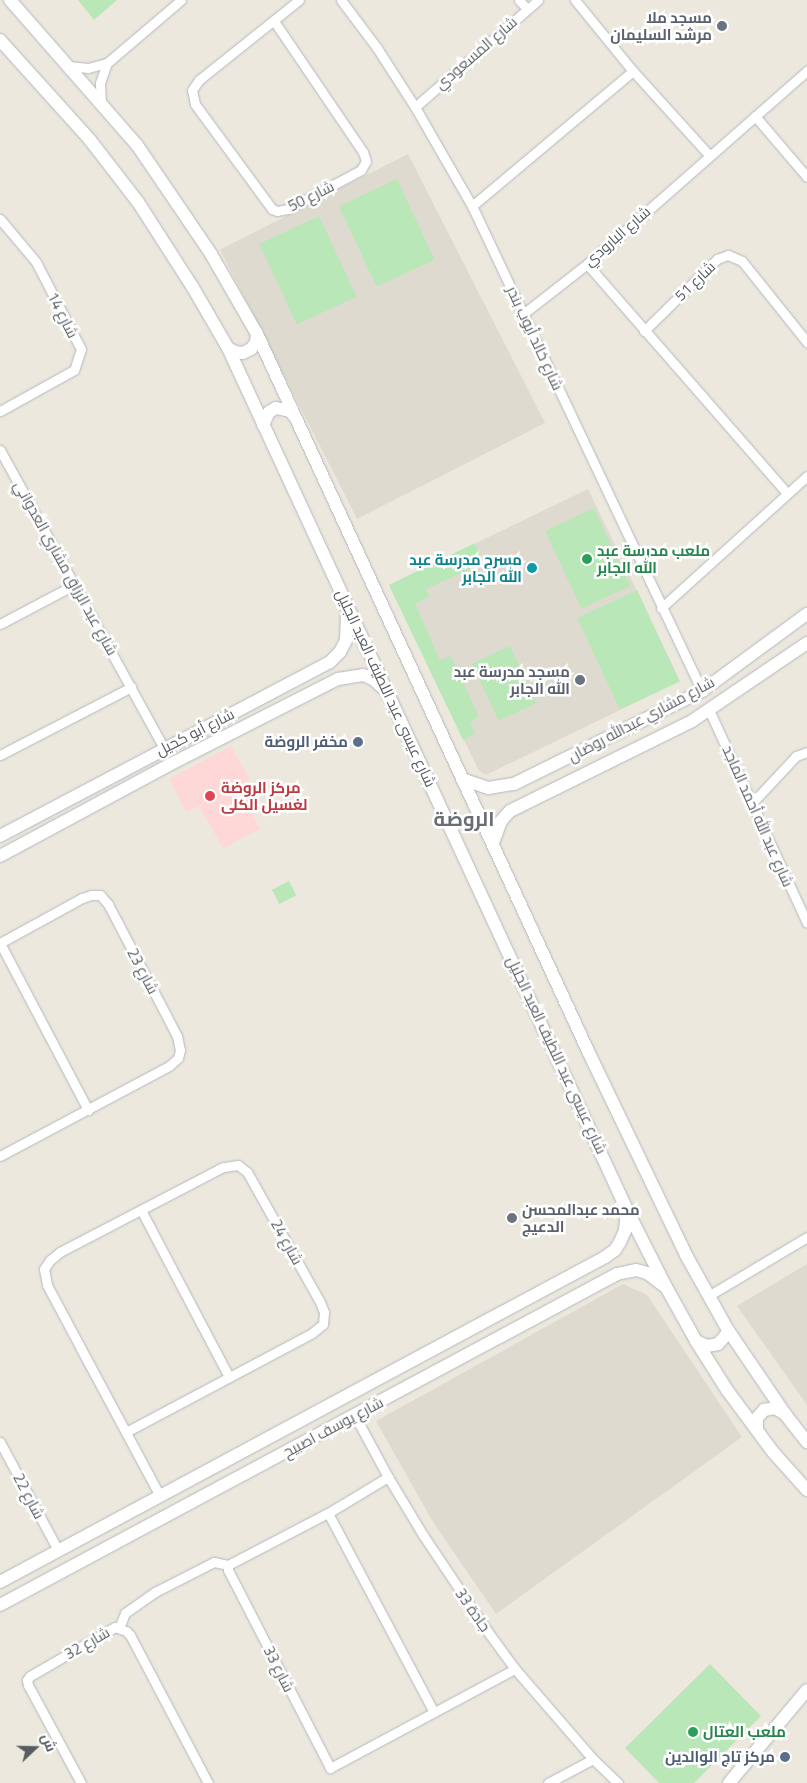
<!DOCTYPE html>
<html>
<head>
<meta charset="utf-8">
<style>
  body { margin:0 }
  #map { position:relative; width:807px; height:1783px; overflow:hidden; background:#ece8de; font-family:"Titillium Web",Cairo,sans-serif }
  div>[style] { position:absolute }
  .education>* { inset:0; background:#dedacf; transform-origin:0 0 }
  .medical>* { inset:0; background:#fdd8d6 }
  .green>* { inset:0; background:#bae7b7; transform-origin:0 0 }
  .roads { filter:drop-shadow(0 0 1px #b4b8bd) drop-shadow(0 0 1px #b4b8bd) }
  .street>* { height:9px; margin:-4.5px; padding:0 4.5px; transform-origin:4.5px; border-radius:4.5px; background:#fff }
  .secondary>* { height:12px; margin:-6px; padding:0 6px; transform-origin:6px; border-radius:6px; background:#fff }
  .dots>* { width:14px; height:14px; translate:-50% -50%; box-sizing:border-box; border:2px solid #fff; border-radius:50% }
  span { translate:-50% -50%; white-space:nowrap; text-align:center; line-height:1.15; -webkit-text-stroke:5px #fff; paint-order:stroke }
  .worship-label { font-size:15px; color:#5b616d; font-weight:700 }
  .right { translate:-100% -50%; text-align:right }
  .left { translate:0 -50%; text-align:left }
  .street-label { font-size:15px; color:#575c61 }
  .leisure-label { font-size:15px; color:#27864d; font-weight:700 }
  .culture-label { font-size:15px; color:#0d838f; font-weight:700 }
  .service-label { font-size:15px; color:#4e5e75; font-weight:700 }
  .health-label { font-size:15px; color:#be3a42; font-weight:700 }
  .district-label { font-size:20px; color:#686e73; font-weight:700 }
  .north { position:absolute; left:10px; top:1723px; width:50px; height:50px; -webkit-text-stroke:4px #fff; paint-order:stroke; rotate:69deg; font-size:14px; font-weight:700; line-height:20px; text-align:center; color:#575c61 }
  .north::after { content:''; display:block; margin:auto; width:18px; height:22px; background:#575c61; clip-path:polygon(50% 0,100% 100%,50% 72%,0 100%) }
</style>
</head>
<body>
<div id="map">
  <div class="education">
    <div style="left:408px;top:154px;width:302px;height:211px;rotate:63deg"></div>
    <div style="clip-path:polygon(588px 489px,680px 681px,486px 775px,479px 771px,389px 585px)"></div>
    <div style="clip-path:polygon(807px 1264px,807px 1405px,737px 1306px)"></div>
    <div style="clip-path:polygon(623px 1284px,647px 1295px,742px 1437px,496px 1614px,433px 1522px,376px 1421px)"></div>
  </div>
  <div class="medical">
    <div style="clip-path:polygon(231px 746px,250px 779px,237px 786px,260px 829px,223px 848px,199px 806px,186px 812px,169px 779px)"></div>
  </div>
  <div class="green">
    <div style="clip-path:polygon(78px 0,117px 0,94px 20px)"></div>
    <div style="left:397px;top:179px;width:89px;height:64px;rotate:65deg"></div>
    <div style="left:319px;top:216px;width:89px;height:66px;rotate:65deg"></div>
    <div style="left:594px;top:508px;width:86px;height:54px;rotate:65deg"></div>
    <div style="clip-path:polygon(475px 543px,483px 563px,426px 589px,430px 596px,415px 604px,440px 660px,451px 656px,479px 717px,470px 722px,475px 734px,463px 740px,389px 585px)"></div>
    <div style="left:637px;top:590px;width:101px;height:66px;rotate:65deg"></div>
    <div style="left:510px;top:646px;width:63px;height:42px;rotate:65deg"></div>
    <div style="left:289px;top:881px;width:16px;height:19px;rotate:63deg"></div>
    <div style="clip-path:polygon(710px 1664px,761px 1716px,694px 1783px,659px 1783px,625px 1748px)"></div>
  </div>
  <div class="roads">
    <div class="street">
      <div style="left:341px;top:0;width:60px;rotate:53.1deg"></div>
      <div style="left:377px;top:48px;width:70px;rotate:57.2deg"></div>
      <div style="left:415px;top:107px;width:114px;rotate:60.1deg"></div>
      <div style="left:472px;top:206px;width:537px;rotate:64.63deg"></div>
      <div style="left:519px;top:0;width:12px;rotate:48deg"></div>
      <div style="left:575px;top:0;width:92px;rotate:50.8deg"></div>
      <div style="left:633px;top:71px;width:113px;rotate:47.9deg"></div>
      <div style="left:274px;top:21px;width:158px;rotate:55.8deg"></div>
      <div style="left:363px;top:152px;width:9px;rotate:72deg"></div>
      <div style="left:366px;top:161px;width:10px;rotate:119deg"></div>
      <div style="left:361px;top:170px;width:83px;rotate:151.9deg"></div>
      <div style="left:288px;top:209px;width:11px;rotate:170deg"></div>
      <div style="left:277px;top:211px;width:5px;rotate:-158deg"></div>
      <div style="left:272px;top:209px;width:130px;rotate:-126.3deg"></div>
      <div style="left:195px;top:104px;width:14px;rotate:-102deg"></div>
      <div style="left:192px;top:90px;width:12px;rotate:-55deg"></div>
      <div style="left:199px;top:80px;width:128px;rotate:-38.7deg"></div>
      <div style="left:68px;top:66px;width:20px;rotate:6deg"></div>
      <div style="left:88px;top:68px;width:20px;rotate:-15deg"></div>
      <div style="left:107px;top:63px;width:97px;rotate:-40.4deg"></div>
      <div style="left:101px;top:103px;width:20px;rotate:-93deg"></div>
      <div style="left:100px;top:83px;width:21px;rotate:-71deg"></div>
      <div style="left:415px;top:107px;width:163px;rotate:-41deg"></div>
      <div style="left:755px;top:116px;width:80px;rotate:49.6deg"></div>
      <div style="left:472px;top:206px;width:210px;rotate:-40deg"></div>
      <div style="left:0;top:219px;width:56px;rotate:50.1deg"></div>
      <div style="left:36px;top:262px;width:98px;rotate:62.7deg"></div>
      <div style="left:81px;top:349px;width:22px;rotate:108deg"></div>
      <div style="left:74px;top:370px;width:85px;rotate:151deg"></div>
      <div style="left:587px;top:264px;width:303px;rotate:48.9deg"></div>
      <div style="left:523px;top:314px;width:81px;rotate:-38deg"></div>
      <div style="left:587px;top:264px;width:293px;rotate:-41.3deg"></div>
      <div style="left:644px;top:331px;width:103px;rotate:-44.6deg"></div>
      <div style="left:717px;top:259px;width:12px;rotate:-20deg"></div>
      <div style="left:728px;top:255px;width:15px;rotate:23deg"></div>
      <div style="left:742px;top:261px;width:104px;rotate:51.3deg"></div>
      <div style="left:0;top:450px;width:340px;rotate:61.2deg"></div>
      <div style="left:661px;top:608px;width:197px;rotate:-42.1deg"></div>
      <div style="left:0;top:624px;width:84px;rotate:-27.8deg"></div>
      <div style="left:709px;top:710px;width:234px;rotate:65.3deg"></div>
      <div style="left:0;top:755px;width:148px;rotate:-27.4deg"></div>
      <div style="left:753px;top:802px;width:63px;rotate:-46.9deg"></div>
      <div style="left:796px;top:756px;width:12px;rotate:-20deg"></div>
      <div style="left:0;top:943px;width:94px;rotate:-28.8deg"></div>
      <div style="left:82px;top:898px;width:9px;rotate:-18deg"></div>
      <div style="left:91px;top:895px;width:9px"></div>
      <div style="left:100px;top:895px;width:12px;rotate:48deg"></div>
      <div style="left:108px;top:904px;width:149px;rotate:62.4deg"></div>
      <div style="left:177px;top:1036px;width:14px;rotate:78deg"></div>
      <div style="left:180px;top:1050px;width:8px;rotate:104deg"></div>
      <div style="left:178px;top:1058px;width:12px;rotate:138deg"></div>
      <div style="left:169px;top:1066px;width:191px;rotate:152deg"></div>
      <div style="left:0;top:943px;width:189px;rotate:62.2deg"></div>
      <div style="left:141px;top:1210px;width:189px;rotate:62.2deg"></div>
      <div style="left:708px;top:1296px;width:115px;rotate:-30.8deg"></div>
      <div style="left:355px;top:1416px;width:69px;rotate:61.6deg"></div>
      <div style="left:388px;top:1477px;width:68px;rotate:58.9deg"></div>
      <div style="left:423px;top:1535px;width:117px;rotate:56.2deg"></div>
      <div style="left:488px;top:1632px;width:46px;rotate:53.9deg"></div>
      <div style="left:515px;top:1669px;width:119px;rotate:49.1deg"></div>
      <div style="left:593px;top:1759px;width:35px;rotate:44deg"></div>
      <div style="left:126px;top:1432px;width:211px;rotate:-28deg"></div>
      <div style="left:312px;top:1333px;width:14px;rotate:-39deg"></div>
      <div style="left:323px;top:1324px;width:12px;rotate:-85deg"></div>
      <div style="left:324px;top:1312px;width:11px;rotate:-112deg"></div>
      <div style="left:320px;top:1302px;width:149px;rotate:-119.3deg"></div>
      <div style="left:247px;top:1172px;width:11px;rotate:-142deg"></div>
      <div style="left:238px;top:1165px;width:15px;rotate:172deg"></div>
      <div style="left:223px;top:1167px;width:184px;rotate:152.5deg"></div>
      <div style="left:60px;top:1252px;width:13px;rotate:141deg"></div>
      <div style="left:50px;top:1260px;width:11px;rotate:124deg"></div>
      <div style="left:44px;top:1269px;width:16px;rotate:79deg"></div>
      <div style="left:47px;top:1285px;width:68px;rotate:61.9deg"></div>
      <div style="left:79px;top:1345px;width:171px;rotate:61.8deg"></div>
      <div style="left:0;top:1442px;width:123px;rotate:61.8deg"></div>
      <div style="left:328px;top:1513px;width:225px;rotate:62deg"></div>
      <div style="left:228px;top:1565px;width:5px;rotate:90deg"></div>
      <div style="left:228px;top:1570px;width:223px;rotate:62.7deg"></div>
      <div style="left:330px;top:1768px;width:210px;rotate:-28.2deg"></div>
      <div style="left:228px;top:1565px;width:113px;rotate:-27.5deg"></div>
      <div style="left:328px;top:1513px;width:70px;rotate:-31deg"></div>
      <div style="left:119px;top:1628px;width:16px;rotate:-68deg"></div>
      <div style="left:125px;top:1613px;width:37px;rotate:-35deg"></div>
      <div style="left:155px;top:1592px;width:66px;rotate:-27deg"></div>
      <div style="left:214px;top:1562px;width:14px;rotate:12deg"></div>
      <div style="left:81px;top:1783px;width:111px;rotate:-118.4deg"></div>
      <div style="left:28px;top:1685px;width:5px;rotate:-101deg"></div>
      <div style="left:27px;top:1680px;width:5px;rotate:-53deg"></div>
      <div style="left:30px;top:1676px;width:98px;rotate:-30deg"></div>
      <div style="left:115px;top:1627px;width:12px;rotate:20deg"></div>
      <div style="left:126px;top:1631px;width:6px;rotate:45deg"></div>
      <div style="left:130px;top:1635px;width:167px;rotate:62.2deg"></div>
      <div style="left:548px;top:1783px;width:51px;rotate:-28.1deg"></div>
    </div>
    <div class="secondary">
      <div style="left:10px;top:0;width:193px;rotate:48.8deg"></div>
      <div style="left:137px;top:145px;width:132px;rotate:55.8deg"></div>
      <div style="left:211px;top:254px;width:92px;rotate:60.1deg"></div>
      <div style="left:257px;top:334px;width:790px;rotate:65.22deg"></div>
      <div style="left:588px;top:1051px;width:226px;rotate:64.3deg"></div>
      <div style="left:686px;top:1255px;width:86px;rotate:60.8deg"></div>
      <div style="left:728px;top:1330px;width:102px;rotate:55.8deg"></div>
      <div style="left:785px;top:1414px;width:36px;rotate:52deg"></div>
      <div style="left:0;top:40px;width:135px;rotate:48deg"></div>
      <div style="left:90px;top:140px;width:78px;rotate:52.3deg"></div>
      <div style="left:138px;top:202px;width:100px;rotate:57.3deg"></div>
      <div style="left:192px;top:286px;width:72px;rotate:59.9deg"></div>
      <div style="left:228px;top:348px;width:950px;rotate:65.16deg"></div>
      <div style="left:627px;top:1210px;width:86px;rotate:63.1deg"></div>
      <div style="left:666px;top:1287px;width:62px;rotate:60.9deg"></div>
      <div style="left:696px;top:1341px;width:58px;rotate:57.7deg"></div>
      <div style="left:727px;top:1390px;width:77px;rotate:53.4deg"></div>
      <div style="left:773px;top:1452px;width:51px;rotate:48.2deg"></div>
      <div style="left:228px;top:348px;width:8px;rotate:30deg"></div>
      <div style="left:235px;top:352px;width:8px;rotate:7deg"></div>
      <div style="left:243px;top:353px;width:9px;rotate:-27deg"></div>
      <div style="left:251px;top:349px;width:9px;rotate:-54deg"></div>
      <div style="left:256px;top:342px;width:8px;rotate:-83deg"></div>
      <div style="left:263px;top:425px;width:14px;rotate:-65deg"></div>
      <div style="left:269px;top:412px;width:8px;rotate:-30deg"></div>
      <div style="left:276px;top:408px;width:14px;rotate:12deg"></div>
      <div style="left:290px;top:411px;width:8px;rotate:50deg"></div>
      <div style="left:462px;top:779px;width:28px;rotate:19deg"></div>
      <div style="left:488px;top:788px;width:26px;rotate:-9deg"></div>
      <div style="left:514px;top:784px;width:210px;rotate:-26.3deg"></div>
      <div style="left:702px;top:691px;width:130px;rotate:-36.3deg"></div>
      <div style="left:0;top:836px;width:373px;rotate:-27.8deg"></div>
      <div style="left:330px;top:662px;width:14px;rotate:-45deg"></div>
      <div style="left:340px;top:652px;width:13px;rotate:-63deg"></div>
      <div style="left:346px;top:640px;width:27px;rotate:-88deg"></div>
      <div style="left:493px;top:843px;width:23px;rotate:-70deg"></div>
      <div style="left:501px;top:821px;width:13px;rotate:-48deg"></div>
      <div style="left:510px;top:811px;width:203px;rotate:-26.3deg"></div>
      <div style="left:692px;top:721px;width:139px;rotate:-34.1deg"></div>
      <div style="left:0;top:856px;width:192px;rotate:-28.3deg"></div>
      <div style="left:169px;top:765px;width:190px;rotate:-27deg"></div>
      <div style="left:338px;top:679px;width:25px;rotate:-9deg"></div>
      <div style="left:363px;top:675px;width:11px;rotate:22deg"></div>
      <div style="left:373px;top:679px;width:13px;rotate:42deg"></div>
      <div style="left:696px;top:1341px;width:12px;rotate:24deg"></div>
      <div style="left:707px;top:1346px;width:11px;rotate:-10deg"></div>
      <div style="left:718px;top:1344px;width:12px;rotate:-48deg"></div>
      <div style="left:726px;top:1335px;width:5px;rotate:-68deg"></div>
      <div style="left:757px;top:1429px;width:11px;rotate:-90deg"></div>
      <div style="left:757px;top:1418px;width:11px;rotate:-49deg"></div>
      <div style="left:764px;top:1410px;width:11px;rotate:-10deg"></div>
      <div style="left:775px;top:1408px;width:12px;rotate:31deg"></div>
      <div style="left:0;top:1582px;width:687px;rotate:-28.24deg"></div>
      <div style="left:605px;top:1257px;width:12px;rotate:-35deg"></div>
      <div style="left:615px;top:1250px;width:9px;rotate:-58deg"></div>
      <div style="left:620px;top:1242px;width:12px;rotate:-66deg"></div>
      <div style="left:625px;top:1231px;width:21px;rotate:-85deg"></div>
      <div style="left:0;top:1605px;width:700px;rotate:-28.21deg"></div>
      <div style="left:617px;top:1274px;width:19px;rotate:-12deg"></div>
      <div style="left:636px;top:1270px;width:11px;rotate:15deg"></div>
      <div style="left:647px;top:1273px;width:21px;rotate:37deg"></div>
      <div style="left:729px;top:1783px;width:121px;rotate:-50deg"></div>
    </div>
  </div>
  <div class="dots">
    <div style="left:722px;top:26px;background:#6b7280"></div>
    <div style="left:587px;top:559px;background:#2e9e5b"></div>
    <div style="left:532px;top:568px;background:#0f9aa8"></div>
    <div style="left:580px;top:680px;background:#6b7280"></div>
    <div style="left:358px;top:742px;background:#5c6f8a"></div>
    <div style="left:210px;top:796px;background:#e0444e"></div>
    <div style="left:512px;top:1218px;background:#6b7280"></div>
    <div style="left:693px;top:1732px;background:#2e9e5b"></div>
    <div style="left:785px;top:1757px;background:#5c6f8a"></div>
  </div>
  <div class="worship-label">
    <span class="right" style="left:712px;top:26px">مسجد ملا<br>مرشد السليمان</span>
    <span class="right" style="left:570px;top:680px">مسجد مدرسة عبد<br>الله الجابر</span>
    <span class="left" style="left:522px;top:1218px">محمد عبدالمحسن<br>الدعيج</span>
  </div>
  <div class="street-label">
    <span style="left:476px;top:53px;rotate:-41deg">شارع المسعودي</span>
    <span style="left:311px;top:196px;rotate:-27deg">شارع 50</span>
    <span style="left:617px;top:236px;rotate:-41deg">شارع البارودي</span>
    <span style="left:695px;top:281px;rotate:-44deg">شارع 51</span>
    <span style="left:63px;top:315px;rotate:63deg">شارع 14</span>
    <span style="left:535px;top:338px;rotate:65deg">شارع خالد أيوب بندر</span>
    <span style="left:66px;top:568px;rotate:61deg">شارع عبد الرزاق مشاري العدواني</span>
    <span style="left:386px;top:688px;rotate:65deg">شارع عيسى عبد اللطيف العبد الجليل</span>
    <span style="left:641px;top:719px;rotate:-28deg">شارع مشاري عبدالله روضان</span>
    <span style="left:195px;top:732px;rotate:-27deg">شارع أبو كحيل</span>
    <span style="left:758px;top:816px;rotate:66deg">شارع عبد الله أحمد الماجد</span>
    <span style="left:143px;top:971px;rotate:62deg">شارع 23</span>
    <span style="left:557px;top:1055px;rotate:65deg">شارع عيسى عبد اللطيف العبد الجليل</span>
    <span style="left:287px;top:1242px;rotate:61deg">شارع 24</span>
    <span style="left:333px;top:1427px;rotate:-28deg">شارع يوسف اصبيح</span>
    <span style="left:29px;top:1496px;rotate:62deg">شارع 22</span>
    <span style="left:473px;top:1610px;rotate:55deg">جادة 33</span>
    <span style="left:87px;top:1643px;rotate:-30deg">شارع 32</span>
    <span style="left:279px;top:1669px;rotate:63deg">شارع 33</span>
  </div>
  <div class="leisure-label">
    <span class="left" style="left:597px;top:559px">ملعب مدرسة عبد<br>الله الجابر</span>
    <span class="left" style="left:703px;top:1732px">ملعب العتال</span>
  </div>
  <div class="culture-label">
    <span class="right" style="left:522px;top:568px">مسرح مدرسة عبد<br>الله الجابر</span>
  </div>
  <div class="service-label">
    <span class="right" style="left:348px;top:742px">مخفر الروضة</span>
    <span class="right" style="left:775px;top:1757px">مركز تاج الوالدين</span>
  </div>
  <div class="health-label">
    <span class="left" style="left:221px;top:796px">مركز الروضة<br>لغسيل الكلى</span>
  </div>
  <div class="district-label">
    <span style="left:464px;top:818px">الروضة</span>
  </div>
  <div class="north">ش</div>
</div>
</body>
</html>
